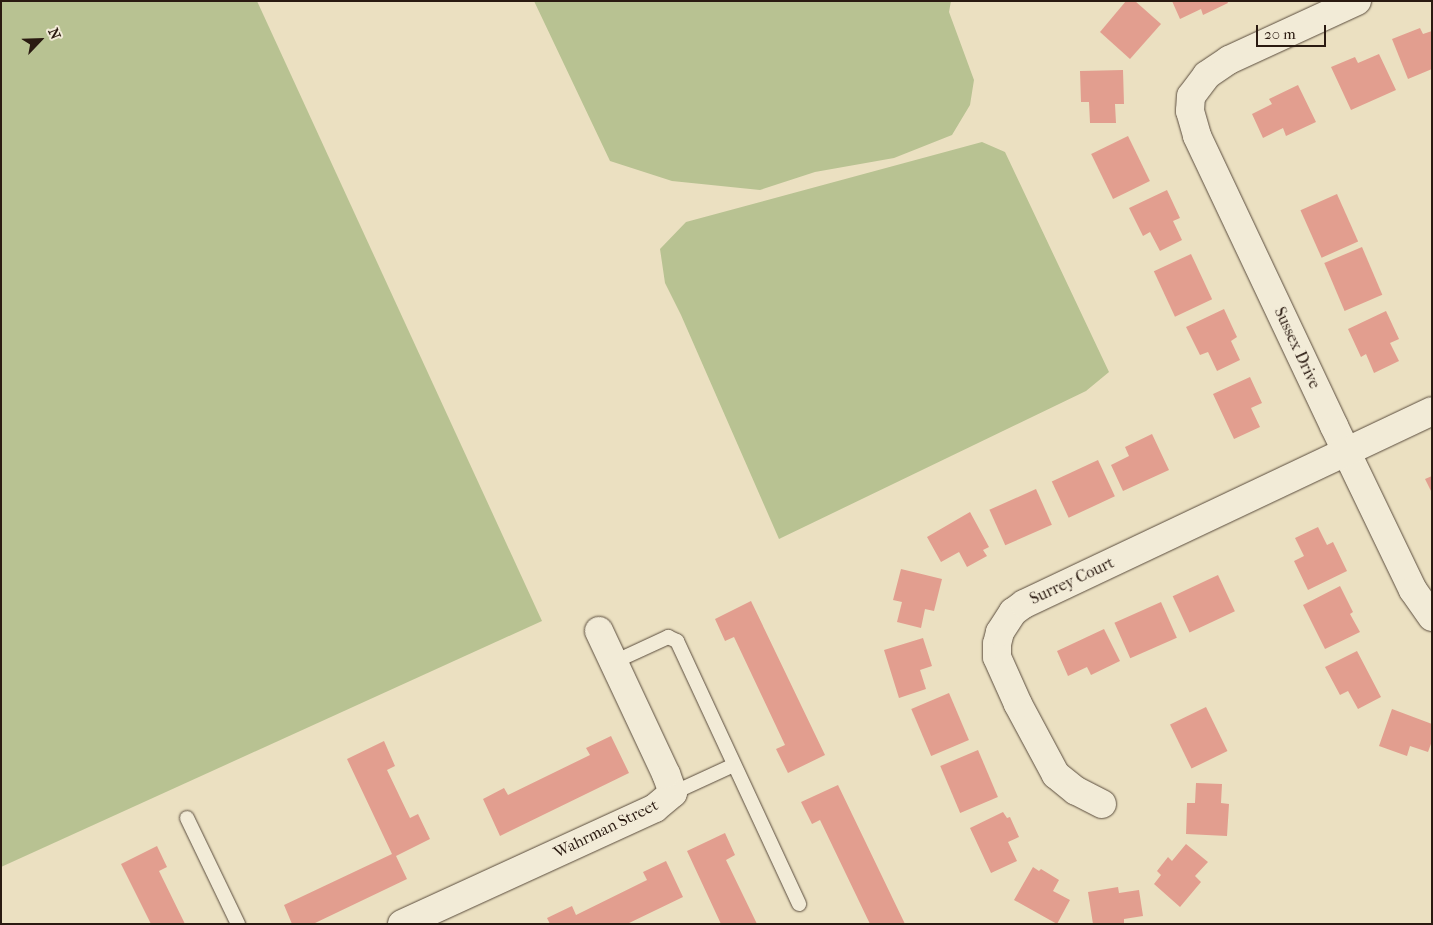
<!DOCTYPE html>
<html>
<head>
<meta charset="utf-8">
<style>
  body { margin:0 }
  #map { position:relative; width:1433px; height:925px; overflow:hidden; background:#ebe0c1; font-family:"IM FELL French Canon",serif }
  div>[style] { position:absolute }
  .green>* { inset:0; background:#b8c292 }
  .building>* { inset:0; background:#e29e8f; transform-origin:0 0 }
  .roads { filter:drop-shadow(0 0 1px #5a4c3d) drop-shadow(0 0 1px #5a4c3d) }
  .service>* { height:14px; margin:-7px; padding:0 7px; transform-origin:7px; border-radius:7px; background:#f2ebd7 }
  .minor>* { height:28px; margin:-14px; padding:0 14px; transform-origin:14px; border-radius:14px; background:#f2ebd7 }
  span { translate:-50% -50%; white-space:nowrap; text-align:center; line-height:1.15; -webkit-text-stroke:4.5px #f2ebd7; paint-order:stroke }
  .street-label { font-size:16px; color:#2a1a11 }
  .frame { position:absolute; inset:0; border:2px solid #2a1a11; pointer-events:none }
  .north { position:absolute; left:15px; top:15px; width:50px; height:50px; -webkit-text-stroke:4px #f2ebd7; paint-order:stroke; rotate:66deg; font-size:14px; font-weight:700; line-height:20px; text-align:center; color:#2a1a11 }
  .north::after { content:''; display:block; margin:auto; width:18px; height:22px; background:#2a1a11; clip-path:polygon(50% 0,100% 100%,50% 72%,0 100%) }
  .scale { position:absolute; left:1256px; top:25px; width:70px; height:22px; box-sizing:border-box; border:2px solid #2a1a11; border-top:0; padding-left:6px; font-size:15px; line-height:18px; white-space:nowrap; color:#2a1a11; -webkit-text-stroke:4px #f2ebd7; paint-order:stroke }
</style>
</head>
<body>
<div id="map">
  <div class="green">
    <div style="clip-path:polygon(1px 1px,257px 1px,542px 621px,1px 867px)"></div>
    <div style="clip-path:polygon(534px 1px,951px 1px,949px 12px,974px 80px,970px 105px,952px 135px,894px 158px,815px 172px,760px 190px,672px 181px,610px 161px)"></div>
    <div style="clip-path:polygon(982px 142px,1005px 152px,1109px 372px,1086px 391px,779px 539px,681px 315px,665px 283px,660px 249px,686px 222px)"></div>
  </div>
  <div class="building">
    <div style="clip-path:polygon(1126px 1px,1135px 1px,1161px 24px,1130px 59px,1100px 32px)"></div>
    <div style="clip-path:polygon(1172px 1px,1227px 1px,1228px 3px,1203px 15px,1201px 9px,1180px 19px)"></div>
    <div style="clip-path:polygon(1420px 28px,1423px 34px,1432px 31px,1432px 69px,1408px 79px,1392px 39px)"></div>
    <div style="clip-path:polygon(1379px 54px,1396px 90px,1351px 110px,1331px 67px,1355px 57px,1358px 63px)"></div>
    <div style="clip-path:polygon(1123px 70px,1124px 104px,1115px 104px,1116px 123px,1090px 123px,1089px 102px,1081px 102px,1080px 71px)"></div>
    <div style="clip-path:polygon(1298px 85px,1316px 122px,1286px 136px,1283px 128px,1263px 138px,1252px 114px,1272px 104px,1269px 99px)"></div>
    <div style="left:1128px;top:136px;width:50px;height:41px;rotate:64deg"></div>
    <div style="clip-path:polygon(1167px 190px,1180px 218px,1173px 221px,1182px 240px,1160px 251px,1150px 232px,1143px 236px,1129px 208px)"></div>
    <div style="left:1337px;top:194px;width:52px;height:40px;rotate:66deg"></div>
    <div style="left:1362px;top:247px;width:52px;height:41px;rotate:67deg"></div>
    <div style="left:1191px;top:254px;width:50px;height:41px;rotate:65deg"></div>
    <div style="clip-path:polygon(1224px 309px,1237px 337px,1231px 341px,1240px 360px,1217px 371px,1208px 352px,1200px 355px,1186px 327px)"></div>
    <div style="clip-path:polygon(1386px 311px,1399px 339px,1390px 343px,1399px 361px,1374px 373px,1366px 354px,1361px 357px,1348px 329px)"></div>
    <div style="clip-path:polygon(1250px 377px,1262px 403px,1251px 408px,1260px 427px,1234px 439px,1213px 394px)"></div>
    <div style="clip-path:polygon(1152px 434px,1169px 470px,1123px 491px,1111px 465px,1129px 456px,1125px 447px)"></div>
    <div style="left:1098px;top:460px;width:40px;height:51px;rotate:65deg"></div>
    <div style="clip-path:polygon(1432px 476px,1432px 493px,1425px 479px)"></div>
    <div style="left:1036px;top:489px;width:39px;height:51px;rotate:66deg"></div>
    <div style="clip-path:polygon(970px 512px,989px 547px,983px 550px,987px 556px,967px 567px,959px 552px,941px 562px,927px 537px)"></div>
    <div style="clip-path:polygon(1318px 527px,1327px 545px,1333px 542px,1347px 571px,1308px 590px,1294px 561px,1304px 556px,1295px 538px)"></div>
    <div style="clip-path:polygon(901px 569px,942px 579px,934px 611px,925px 609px,921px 628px,897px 622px,902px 602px,893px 600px)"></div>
    <div style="left:1218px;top:575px;width:40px;height:50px;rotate:65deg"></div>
    <div style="clip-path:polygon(1340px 586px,1353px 612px,1350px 614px,1360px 632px,1325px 649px,1303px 605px)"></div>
    <div style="clip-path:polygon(751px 601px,825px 755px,788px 773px,776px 749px,785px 745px,734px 637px,725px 641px,715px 619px)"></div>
    <div style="left:1161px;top:602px;width:39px;height:51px;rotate:66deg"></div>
    <div style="clip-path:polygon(1104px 629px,1120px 661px,1091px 675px,1087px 667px,1068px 676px,1057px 651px)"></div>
    <div style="clip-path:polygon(923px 638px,932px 666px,920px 670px,926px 689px,899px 698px,884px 650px)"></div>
    <div style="clip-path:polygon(1357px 651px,1381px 697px,1358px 709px,1348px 691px,1340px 695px,1325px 667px)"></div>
    <div style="left:949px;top:693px;width:51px;height:41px;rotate:67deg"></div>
    <div style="left:1206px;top:707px;width:49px;height:40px;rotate:64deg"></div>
    <div style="clip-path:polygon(1392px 709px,1432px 724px,1432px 741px,1428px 752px,1410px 746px,1407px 756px,1379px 746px)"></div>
    <div style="clip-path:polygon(611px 736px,629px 773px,500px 836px,483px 799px,504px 788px,508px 795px,590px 755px,586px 748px)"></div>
    <div style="clip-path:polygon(384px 741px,395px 766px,387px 770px,410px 818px,418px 814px,430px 839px,396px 856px,407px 879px,313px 924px,292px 924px,284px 905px,392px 854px,347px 759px)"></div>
    <div style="left:978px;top:750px;width:51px;height:41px;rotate:67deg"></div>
    <div style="clip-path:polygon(1196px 783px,1222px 784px,1221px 803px,1229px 804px,1227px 836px,1186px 834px,1187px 803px,1195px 803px)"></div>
    <div style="clip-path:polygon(838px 785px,905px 924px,870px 924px,820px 820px,812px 824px,801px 802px)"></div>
    <div style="clip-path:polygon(1003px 812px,1007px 818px,1010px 817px,1019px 837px,1008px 842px,1017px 861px,991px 873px,970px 828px)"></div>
    <div style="clip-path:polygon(725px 833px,735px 855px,726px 860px,757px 924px,721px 924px,687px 851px)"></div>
    <div style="clip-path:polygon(1186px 844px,1208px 862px,1195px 876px,1201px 882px,1180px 907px,1154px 884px,1161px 875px,1157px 871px,1168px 857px,1172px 861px)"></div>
    <div style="clip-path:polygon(157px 846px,167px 867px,159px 871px,185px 924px,151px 924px,121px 864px)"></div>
    <div style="clip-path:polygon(666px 861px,683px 897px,627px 924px,550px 924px,547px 918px,572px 906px,576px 915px,647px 880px,643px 872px)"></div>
    <div style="clip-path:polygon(1033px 867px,1039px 871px,1041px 869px,1059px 880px,1053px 891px,1070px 900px,1057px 924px,1014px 900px)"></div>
    <div style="clip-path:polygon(1118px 887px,1119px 893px,1139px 890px,1143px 916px,1124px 919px,1124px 924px,1093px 924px,1088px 892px)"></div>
  </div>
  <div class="roads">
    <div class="service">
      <div style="left:614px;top:662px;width:60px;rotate:-24.8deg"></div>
      <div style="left:668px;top:637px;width:10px;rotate:24deg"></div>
      <div style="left:677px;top:641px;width:290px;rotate:65.1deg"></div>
      <div style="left:673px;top:793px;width:67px;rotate:-24.7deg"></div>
      <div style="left:187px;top:818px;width:118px;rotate:64.3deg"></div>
    </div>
    <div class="minor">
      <div style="left:1357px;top:1px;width:141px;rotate:155.3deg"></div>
      <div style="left:1229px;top:60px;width:27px;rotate:146deg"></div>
      <div style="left:1207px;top:75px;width:26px;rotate:127deg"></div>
      <div style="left:1191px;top:96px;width:15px;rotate:94deg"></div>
      <div style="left:1190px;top:111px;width:26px;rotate:74deg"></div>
      <div style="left:1197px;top:136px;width:321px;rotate:64.7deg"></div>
      <div style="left:1334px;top:426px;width:182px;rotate:64.3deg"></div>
      <div style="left:1413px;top:590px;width:33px;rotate:55deg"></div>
      <div style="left:1102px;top:804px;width:29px;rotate:-153deg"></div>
      <div style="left:1076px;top:791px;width:26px;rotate:-141deg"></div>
      <div style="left:1056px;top:775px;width:81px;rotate:-118.2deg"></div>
      <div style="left:1018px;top:704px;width:51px;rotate:-114.1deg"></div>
      <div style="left:997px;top:657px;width:13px;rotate:-90deg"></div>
      <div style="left:997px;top:644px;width:12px;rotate:-76deg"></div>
      <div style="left:1000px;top:632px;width:24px;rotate:-57deg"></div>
      <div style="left:1013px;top:612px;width:14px;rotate:-36deg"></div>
      <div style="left:1024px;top:604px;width:451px;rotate:-25.3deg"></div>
      <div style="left:402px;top:924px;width:278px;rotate:-24.6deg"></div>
      <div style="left:655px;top:808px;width:23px;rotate:-40deg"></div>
      <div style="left:673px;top:793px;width:20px;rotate:-110deg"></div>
      <div style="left:666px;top:774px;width:158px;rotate:-115.1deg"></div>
    </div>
  </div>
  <div class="street-label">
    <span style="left:1297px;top:348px;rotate:65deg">Sussex Drive</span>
    <span style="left:1072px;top:581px;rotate:-25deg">Surrey Court</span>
    <span style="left:606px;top:829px;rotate:-26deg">Wahrman Street</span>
  </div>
  <div class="frame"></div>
  <div class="north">N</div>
  <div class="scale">20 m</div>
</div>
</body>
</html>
